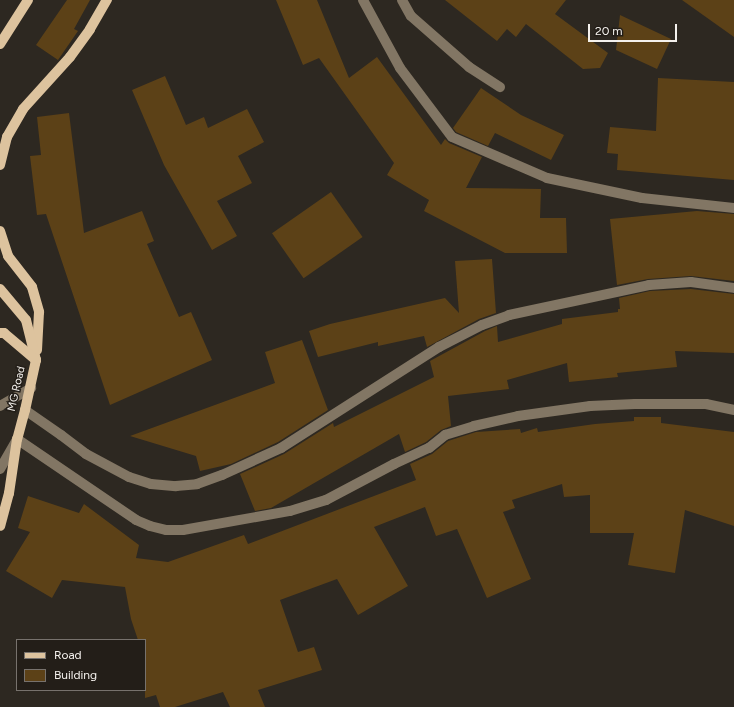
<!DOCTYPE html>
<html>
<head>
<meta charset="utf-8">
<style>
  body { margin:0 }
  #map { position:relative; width:734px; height:707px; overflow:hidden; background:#2d2821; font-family:Figtree,sans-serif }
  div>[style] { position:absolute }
  .building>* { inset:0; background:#5c4117; transform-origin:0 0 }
  .minor>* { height:10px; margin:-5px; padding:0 5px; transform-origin:5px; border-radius:5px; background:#827664 }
  .major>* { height:10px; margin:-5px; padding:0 5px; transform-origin:5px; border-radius:5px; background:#ddc39e }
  span { translate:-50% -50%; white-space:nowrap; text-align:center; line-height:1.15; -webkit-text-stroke:3px #231e18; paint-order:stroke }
  .street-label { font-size:11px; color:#f4f1ed }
  .legend { position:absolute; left:16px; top:639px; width:130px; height:52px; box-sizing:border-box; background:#231e18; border:1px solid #77726d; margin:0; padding:5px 7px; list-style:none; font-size:12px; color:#f4f1ed }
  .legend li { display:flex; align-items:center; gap:8px; height:20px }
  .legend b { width:20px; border:1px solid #77726d }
  .scale { position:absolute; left:588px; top:24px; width:89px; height:18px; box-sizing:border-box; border:2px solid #f4f1ed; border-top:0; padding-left:5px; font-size:12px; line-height:14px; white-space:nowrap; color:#f4f1ed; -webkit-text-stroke:3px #231e18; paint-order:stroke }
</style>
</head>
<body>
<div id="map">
  <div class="building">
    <div style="clip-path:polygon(67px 0,90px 0,74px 29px,78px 31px,58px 60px,36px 45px)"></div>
    <div style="clip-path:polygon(276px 0,317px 0,349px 78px,377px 57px,441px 145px,445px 139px,449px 143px,482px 157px,466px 188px,541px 189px,540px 218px,566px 218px,567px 253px,505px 253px,424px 211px,429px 200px,387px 175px,394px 163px,319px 58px,303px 65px)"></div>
    <div style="clip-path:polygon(445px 0,566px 0,555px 14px,608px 53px,600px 68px,583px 69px,526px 24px,516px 37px,507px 29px,497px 41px)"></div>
    <div style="clip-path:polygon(682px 0,734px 0,734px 37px)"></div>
    <div style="clip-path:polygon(620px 15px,671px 39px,657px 69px,616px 50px)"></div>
    <div style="clip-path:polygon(165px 76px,186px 125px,204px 117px,208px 128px,247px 109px,264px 142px,238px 156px,252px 183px,217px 201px,237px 236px,212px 250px,164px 165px,132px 90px)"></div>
    <div style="clip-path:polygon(658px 78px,734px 82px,734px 180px,617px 170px,618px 154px,607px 153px,610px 127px,656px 131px)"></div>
    <div style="clip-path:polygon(481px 88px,521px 115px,564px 135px,551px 160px,495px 133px,488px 146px,456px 132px,453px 128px)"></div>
    <div style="clip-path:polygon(69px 113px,84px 233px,142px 211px,154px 241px,147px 244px,179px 317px,191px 312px,212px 360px,110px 405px,46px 214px,37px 215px,30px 156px,41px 155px,37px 117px)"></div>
    <div style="left:331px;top:192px;width:55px;height:72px;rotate:55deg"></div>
    <div style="clip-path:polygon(697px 211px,734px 214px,734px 281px,691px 276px,648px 279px,617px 285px,610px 219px)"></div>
    <div style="clip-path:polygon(492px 259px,496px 313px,479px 319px,427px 347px,424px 336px,378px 346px,378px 342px,318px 357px,309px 331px,330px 324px,445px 298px,459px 313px,455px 261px)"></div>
    <div style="clip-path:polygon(691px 289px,734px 294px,734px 353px,675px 351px,677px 367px,617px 373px,618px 377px,569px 382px,567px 363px,507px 380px,509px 389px,448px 396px,451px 426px,441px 430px,426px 442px,405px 452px,399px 434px,271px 508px,255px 511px,240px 474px,284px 454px,333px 423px,334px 427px,434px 377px,430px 361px,485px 331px,497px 326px,498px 342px,562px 324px,562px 319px,618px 312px,618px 309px,620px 309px,619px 298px,650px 291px)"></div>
    <div style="clip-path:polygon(302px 340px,328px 410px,278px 442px,231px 464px,200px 471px,196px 456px,130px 436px,275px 383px,265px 352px)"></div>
    <div style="clip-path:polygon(634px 417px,661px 417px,661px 423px,734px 432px,734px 526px,685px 510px,675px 573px,628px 565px,634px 533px,590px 533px,590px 495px,564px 497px,562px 484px,512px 500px,515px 508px,503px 512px,531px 579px,487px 598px,457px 529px,436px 536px,425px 507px,374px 527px,408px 586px,358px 615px,337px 579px,280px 600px,298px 652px,314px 647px,322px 670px,258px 690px,265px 707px,230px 707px,223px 692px,175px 707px,160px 707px,156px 695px,145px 698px,145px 640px,138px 640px,131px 619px,125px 587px,62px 580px,52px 598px,6px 571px,30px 532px,18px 528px,28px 496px,79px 513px,84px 504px,139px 545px,136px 558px,168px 562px,244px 535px,248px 544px,416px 480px,410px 464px,432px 454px,448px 441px,476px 432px,520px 429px,521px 433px,537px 428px,538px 432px,595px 424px,634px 421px)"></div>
  </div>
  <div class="minor">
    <div style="left:363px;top:0;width:77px;rotate:61.4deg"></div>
    <div style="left:400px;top:68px;width:86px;rotate:53deg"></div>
    <div style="left:452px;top:137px;width:103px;rotate:23.3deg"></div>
    <div style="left:547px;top:178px;width:97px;rotate:11.9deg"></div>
    <div style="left:642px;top:198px;width:93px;rotate:6.2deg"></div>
    <div style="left:402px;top:0;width:18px;rotate:61deg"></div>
    <div style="left:411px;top:16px;width:77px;rotate:41.3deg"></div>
    <div style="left:469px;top:67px;width:37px;rotate:33deg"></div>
    <div style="left:0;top:406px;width:36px;rotate:-30deg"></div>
    <div style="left:25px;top:410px;width:44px;rotate:34.8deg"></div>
    <div style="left:61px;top:435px;width:31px;rotate:37deg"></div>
    <div style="left:86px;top:454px;width:49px;rotate:28.1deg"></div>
    <div style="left:129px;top:477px;width:23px;rotate:18deg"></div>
    <div style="left:151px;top:484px;width:25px;rotate:5deg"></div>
    <div style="left:176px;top:486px;width:21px;rotate:-5deg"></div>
    <div style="left:197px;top:484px;width:27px;rotate:-20deg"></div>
    <div style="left:222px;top:475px;width:65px;rotate:-24.6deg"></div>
    <div style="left:281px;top:448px;width:188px;rotate:-32.6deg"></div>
    <div style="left:439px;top:347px;width:48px;rotate:-27.1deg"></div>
    <div style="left:482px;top:325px;width:29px;rotate:-20deg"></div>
    <div style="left:509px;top:315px;width:143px;rotate:-12.1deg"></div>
    <div style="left:649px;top:285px;width:42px;rotate:-4.1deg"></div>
    <div style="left:691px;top:282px;width:43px;rotate:7.9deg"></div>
    <div style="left:0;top:469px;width:34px;rotate:-60deg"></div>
    <div style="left:17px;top:439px;width:144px;rotate:34.2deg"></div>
    <div style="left:136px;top:520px;width:15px;rotate:23deg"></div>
    <div style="left:150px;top:526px;width:16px;rotate:14deg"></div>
    <div style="left:166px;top:530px;width:17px"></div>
    <div style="left:183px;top:530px;width:109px;rotate:-10.1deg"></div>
    <div style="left:290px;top:511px;width:38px;rotate:-17deg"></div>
    <div style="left:326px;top:500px;width:77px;rotate:-27.9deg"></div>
    <div style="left:394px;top:464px;width:38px;rotate:-25deg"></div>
    <div style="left:429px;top:448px;width:21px;rotate:-39deg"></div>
    <div style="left:445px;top:435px;width:30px;rotate:-17deg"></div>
    <div style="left:474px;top:426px;width:45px;rotate:-12.8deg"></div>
    <div style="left:518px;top:416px;width:73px;rotate:-7.9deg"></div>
    <div style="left:590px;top:406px;width:45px;rotate:-2.5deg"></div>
    <div style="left:635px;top:404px;width:71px"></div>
    <div style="left:706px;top:404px;width:29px;rotate:12deg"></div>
  </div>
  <div class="major">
    <div style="left:0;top:44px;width:52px;rotate:-57.5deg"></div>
    <div style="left:0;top:165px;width:29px;rotate:-76deg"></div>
    <div style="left:7px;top:137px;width:32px;rotate:-60deg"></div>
    <div style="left:23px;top:109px;width:70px;rotate:-47.9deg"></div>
    <div style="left:70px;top:57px;width:34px;rotate:-54deg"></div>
    <div style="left:90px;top:29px;width:34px;rotate:-60deg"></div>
    <div style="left:0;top:231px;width:26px;rotate:72deg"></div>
    <div style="left:8px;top:256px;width:39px;rotate:52deg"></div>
    <div style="left:32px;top:287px;width:26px;rotate:74deg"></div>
    <div style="left:39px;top:312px;width:38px;rotate:93deg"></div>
    <div style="left:0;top:289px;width:40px;rotate:50deg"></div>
    <div style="left:26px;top:320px;width:41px;rotate:76deg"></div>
    <div style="left:36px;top:360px;width:51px;rotate:102.4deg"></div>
    <div style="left:25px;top:410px;width:30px;rotate:105deg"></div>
    <div style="left:17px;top:439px;width:55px;rotate:98.4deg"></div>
    <div style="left:9px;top:493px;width:34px;rotate:105deg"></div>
    <div style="left:0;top:333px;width:4px"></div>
    <div style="left:4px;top:333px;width:42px;rotate:40.2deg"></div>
  </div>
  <div class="street-label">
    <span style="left:17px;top:389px;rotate:-77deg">MG Road</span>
  </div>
  <ul class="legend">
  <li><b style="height:5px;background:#ddc39e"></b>Road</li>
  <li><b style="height:11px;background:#5c4117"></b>Building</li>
  </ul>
  <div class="scale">20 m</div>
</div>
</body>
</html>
